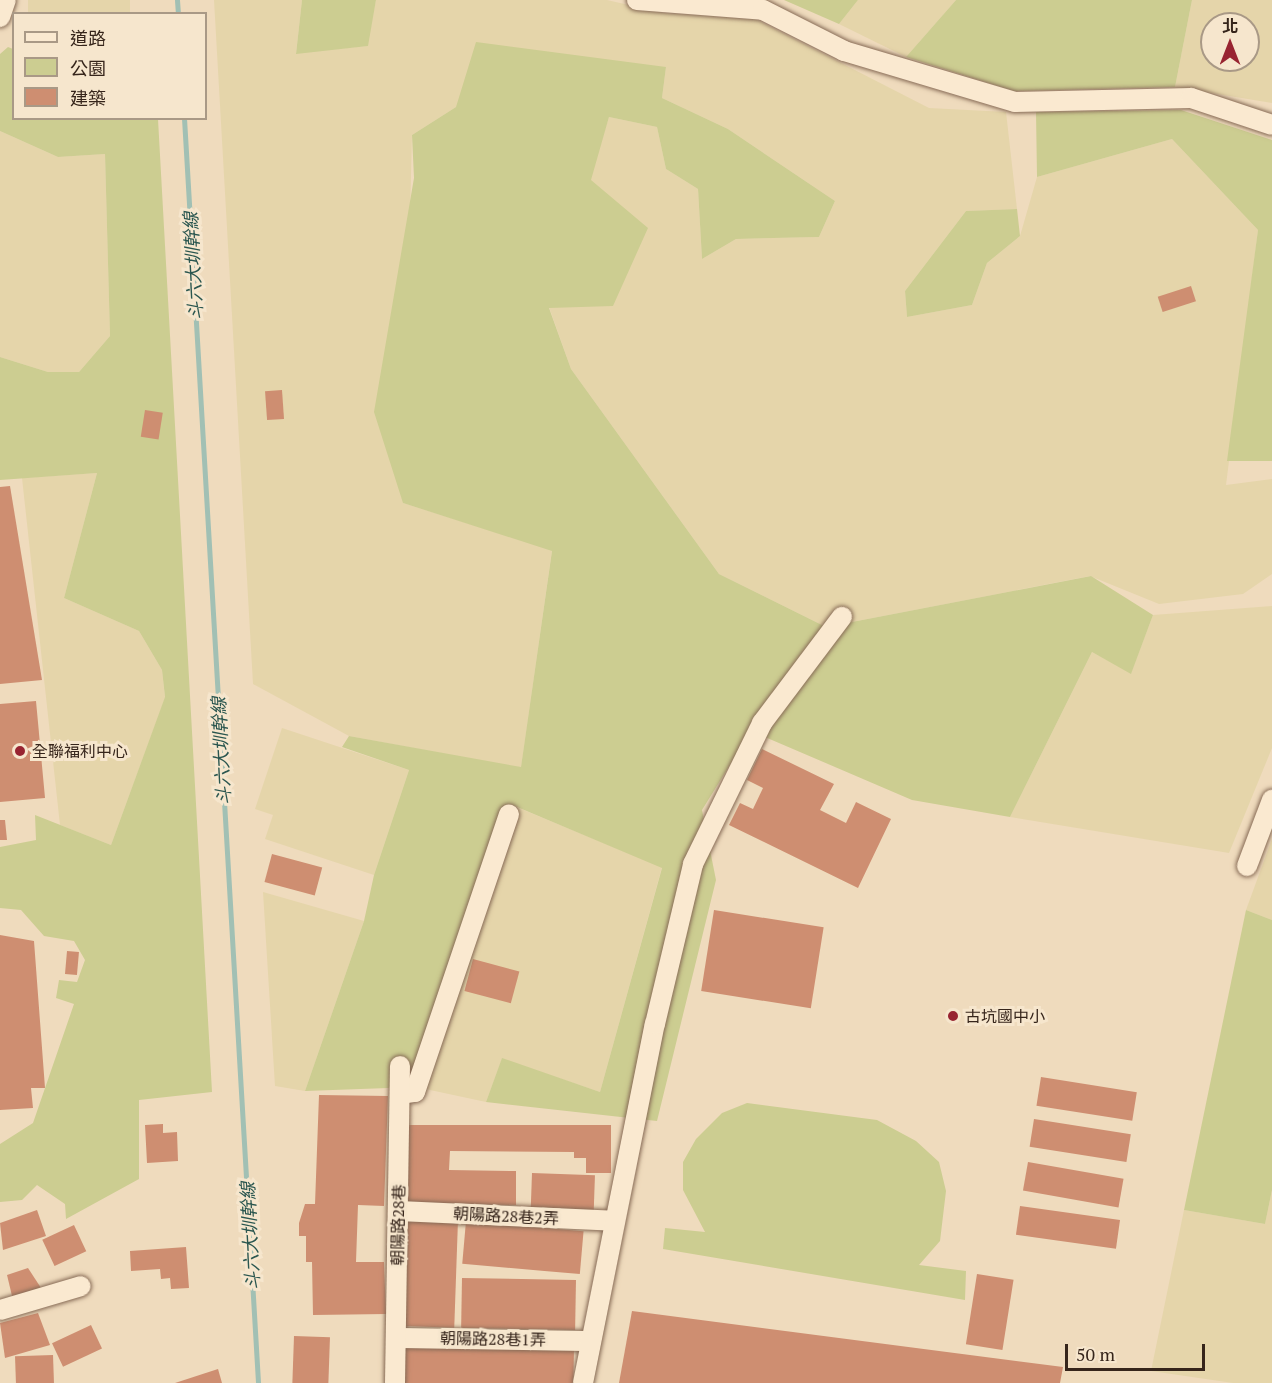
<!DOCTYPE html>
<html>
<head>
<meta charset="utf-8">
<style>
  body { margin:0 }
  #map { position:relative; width:1272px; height:1383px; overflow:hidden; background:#efdbbd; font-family:"PT Serif","Noto Sans TC",serif }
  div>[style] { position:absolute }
  .farmland>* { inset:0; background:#e5d5aa; transform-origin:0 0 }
  .green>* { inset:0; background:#cccd91 }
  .stream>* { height:5px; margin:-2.5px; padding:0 2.5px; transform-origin:2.5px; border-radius:2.5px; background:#a1c0b4 }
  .building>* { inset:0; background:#ce8e71; transform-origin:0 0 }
  .roads { filter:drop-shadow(0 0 2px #876b56) drop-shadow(0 0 2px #876b56) }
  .minor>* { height:20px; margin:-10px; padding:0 10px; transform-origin:10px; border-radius:10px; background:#fae9d0 }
  .dots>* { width:16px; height:16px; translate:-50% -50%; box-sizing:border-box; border:3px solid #f6e6cd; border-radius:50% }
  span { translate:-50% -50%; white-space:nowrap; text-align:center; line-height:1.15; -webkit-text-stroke:6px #f6e6cd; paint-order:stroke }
  .poi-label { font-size:16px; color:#36251b }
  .left { translate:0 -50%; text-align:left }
  .street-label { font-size:16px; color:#36251b }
  .water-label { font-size:18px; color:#2a564f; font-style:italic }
  .legend { position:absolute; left:12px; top:12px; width:195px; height:108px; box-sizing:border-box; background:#f6e6cd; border:2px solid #a99986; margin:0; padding:8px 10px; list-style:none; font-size:18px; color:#36251b }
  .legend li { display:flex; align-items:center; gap:12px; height:30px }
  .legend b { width:30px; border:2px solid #a99986 }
  .north { position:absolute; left:1200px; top:12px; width:60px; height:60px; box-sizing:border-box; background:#f6e6cd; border:2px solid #a99986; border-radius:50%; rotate:0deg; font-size:16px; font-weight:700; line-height:24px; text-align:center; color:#36251b }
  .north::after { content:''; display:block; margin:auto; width:21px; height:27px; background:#982431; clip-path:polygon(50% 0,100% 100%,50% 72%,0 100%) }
  .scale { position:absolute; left:1065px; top:1344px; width:140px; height:27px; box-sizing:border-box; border:3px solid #36251b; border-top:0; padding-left:8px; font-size:18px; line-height:21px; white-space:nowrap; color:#36251b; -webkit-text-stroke:4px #f6e6cd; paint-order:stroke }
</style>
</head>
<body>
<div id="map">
  <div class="farmland">
    <div style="left:28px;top:0;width:102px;height:14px"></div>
    <div style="clip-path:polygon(214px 0,302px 0,296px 53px,367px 46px,376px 0,607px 0,663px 13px,755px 19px,929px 108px,1006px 112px,1017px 209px,966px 211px,905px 291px,907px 317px,972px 305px,987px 263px,1020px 236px,1037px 177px,1172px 139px,1258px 230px,1226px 485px,1272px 479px,1272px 574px,1243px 594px,1159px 604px,1090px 576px,826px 627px,719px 574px,571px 369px,549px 307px,609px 117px,657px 127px,666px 169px,698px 189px,702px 259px,736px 239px,819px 237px,835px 201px,728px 129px,662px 98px,666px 67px,456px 107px,412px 135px,403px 503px,552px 550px,521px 768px,349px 736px,253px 684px)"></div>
    <div style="clip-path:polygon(858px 0,956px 0,906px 57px,839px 24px)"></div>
    <div style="clip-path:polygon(evenodd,1192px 0,1272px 0,1272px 103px,1175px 87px,1192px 0,1212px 24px,1248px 24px,1248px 60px,1212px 60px,1212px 24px)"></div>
    <div style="clip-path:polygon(0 131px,58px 157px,105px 154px,110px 336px,79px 372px,48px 372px,0 357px)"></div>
    <div style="clip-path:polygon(97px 473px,64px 598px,139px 631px,162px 670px,165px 698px,111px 845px,60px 825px,22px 478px)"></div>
    <div style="clip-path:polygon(1272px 606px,1272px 748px,1229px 853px,1010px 817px,1092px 652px,1131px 673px,1153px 615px)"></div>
    <div style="clip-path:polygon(282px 728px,409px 770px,374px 875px,265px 839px,273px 815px,255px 809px)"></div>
    <div style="clip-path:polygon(509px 804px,662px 867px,600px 1092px,502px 1059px,486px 1102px,416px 1087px)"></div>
    <div style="clip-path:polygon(1272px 839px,1272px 920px,1246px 910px)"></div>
    <div style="clip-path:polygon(263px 892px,364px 921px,305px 1091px,275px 1086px)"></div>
    <div style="clip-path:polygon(1272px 1190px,1272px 1383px,1233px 1383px,1151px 1371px,1184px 1210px,1265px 1224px)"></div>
  </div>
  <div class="green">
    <div style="clip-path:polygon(302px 0,376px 0,368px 46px,296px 54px)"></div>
    <div style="clip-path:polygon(784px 0,858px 0,839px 24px)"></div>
    <div style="clip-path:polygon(956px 0,1192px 0,1175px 87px,1014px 91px,906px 57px)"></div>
    <div style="clip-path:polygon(476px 42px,666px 67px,662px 98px,728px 129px,835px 201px,819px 237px,736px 239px,702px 259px,698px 189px,666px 169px,657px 127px,609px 117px,591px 180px,648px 228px,613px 306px,549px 308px,571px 369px,719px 574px,826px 627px,1091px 576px,1153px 615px,1131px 674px,1092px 652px,1010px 817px,912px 800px,751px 731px,702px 810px,716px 880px,657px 1121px,486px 1102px,502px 1058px,600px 1092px,662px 868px,510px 804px,416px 1087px,305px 1091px,364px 921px,374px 875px,409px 770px,342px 747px,349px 736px,521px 767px,552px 551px,403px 503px,374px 412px,414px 178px,412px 135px,456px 107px)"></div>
    <div style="clip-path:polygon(8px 47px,13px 49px,14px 118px,158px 119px,212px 1092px,139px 1100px,139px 1179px,66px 1219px,65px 1204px,37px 1185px,22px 1200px,0 1202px,0 1144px,33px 1123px,74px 1004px,56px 998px,59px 980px,77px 982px,85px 960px,74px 941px,44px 936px,21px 910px,0 908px,0 847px,36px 840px,35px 815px,111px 845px,165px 697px,162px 670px,139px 631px,64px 598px,97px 473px,0 480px,0 357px,48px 372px,79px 372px,110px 336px,105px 154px,58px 157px,0 131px,0 54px)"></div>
    <div style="clip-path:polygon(1181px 110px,1272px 140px,1272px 461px,1227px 461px,1258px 230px,1172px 139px,1037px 177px,1036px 112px)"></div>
    <div style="clip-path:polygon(1017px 209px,1020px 236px,987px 263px,972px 305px,907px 317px,905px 291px,966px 211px)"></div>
    <div style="clip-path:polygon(1246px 910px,1272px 920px,1272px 1190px,1265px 1224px,1184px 1210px)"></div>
    <div style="clip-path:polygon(747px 1103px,877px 1120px,916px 1141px,939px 1162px,946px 1191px,940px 1241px,919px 1265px,966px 1271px,965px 1300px,663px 1249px,665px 1228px,705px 1232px,683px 1190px,683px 1162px,696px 1139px,722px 1113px)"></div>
  </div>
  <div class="stream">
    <div style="left:177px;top:0;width:14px;rotate:86deg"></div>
    <div style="left:184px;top:118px;width:1267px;rotate:86.65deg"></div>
  </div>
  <div class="building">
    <div style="left:1191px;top:286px;width:16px;height:35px;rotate:72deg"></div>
    <div style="left:282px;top:390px;width:29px;height:17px;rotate:86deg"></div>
    <div style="left:145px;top:410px;width:18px;height:27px;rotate:9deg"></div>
    <div style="clip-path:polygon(10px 486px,42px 680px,0 684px,0 487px)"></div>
    <div style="clip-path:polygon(36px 701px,45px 798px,0 802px,0 704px)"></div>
    <div style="clip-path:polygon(762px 749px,834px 784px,820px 810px,846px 823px,856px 802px,891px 819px,858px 888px,729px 825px,740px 803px,753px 809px,763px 788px,747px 780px)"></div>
    <div style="clip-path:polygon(0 820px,5px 820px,7px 840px,0 840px)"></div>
    <div style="left:272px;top:854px;width:52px;height:29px;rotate:15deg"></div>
    <div style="left:714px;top:910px;width:111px;height:82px;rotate:9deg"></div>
    <div style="clip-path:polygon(0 935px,34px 941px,45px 1088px,31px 1088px,33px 1108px,0 1110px)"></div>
    <div style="left:67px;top:951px;width:12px;height:23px;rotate:5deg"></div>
    <div style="left:473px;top:959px;width:48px;height:33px;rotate:15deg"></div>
    <div style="left:1041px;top:1077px;width:97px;height:29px;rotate:9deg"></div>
    <div style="clip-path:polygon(319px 1095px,388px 1096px,384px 1206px,358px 1205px,356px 1262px,384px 1262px,386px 1314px,313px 1315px,312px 1262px,306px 1262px,306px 1236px,299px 1236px,299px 1223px,305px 1204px,315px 1204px)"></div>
    <div style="left:1034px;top:1119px;width:98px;height:28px;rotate:9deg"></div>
    <div style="clip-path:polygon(163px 1124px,163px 1133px,177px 1132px,178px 1161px,147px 1163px,145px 1125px)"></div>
    <div style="clip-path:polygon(409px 1125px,611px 1125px,611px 1173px,586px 1173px,586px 1158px,574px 1158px,574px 1152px,450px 1151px,449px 1170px,516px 1171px,516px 1205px,405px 1203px)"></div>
    <div style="left:1028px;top:1162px;width:97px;height:29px;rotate:10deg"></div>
    <div style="left:532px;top:1173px;width:63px;height:35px;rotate:2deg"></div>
    <div style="left:1020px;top:1206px;width:101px;height:29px;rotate:8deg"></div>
    <div style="clip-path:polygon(37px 1210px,46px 1236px,3px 1250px,0 1223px)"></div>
    <div style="left:407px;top:1219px;width:51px;height:107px;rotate:2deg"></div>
    <div style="left:466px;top:1221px;width:118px;height:43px;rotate:5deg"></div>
    <div style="left:74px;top:1225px;width:29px;height:35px;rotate:65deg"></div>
    <div style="clip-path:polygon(186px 1247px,189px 1288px,171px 1289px,170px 1278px,161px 1279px,160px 1269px,131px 1271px,130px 1251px)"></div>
    <div style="clip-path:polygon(28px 1268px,43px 1291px,13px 1300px,7px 1275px)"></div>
    <div style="left:977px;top:1274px;width:37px;height:71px;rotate:9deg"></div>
    <div style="left:462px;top:1278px;width:114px;height:50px;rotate:1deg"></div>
    <div style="clip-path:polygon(632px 1311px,1063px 1367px,1060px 1383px,619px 1383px)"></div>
    <div style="clip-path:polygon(38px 1313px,50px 1345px,5px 1358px,0 1323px)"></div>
    <div style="left:91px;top:1325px;width:26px;height:43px;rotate:65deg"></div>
    <div style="left:294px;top:1336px;width:36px;height:47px;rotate:2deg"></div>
    <div style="left:401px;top:1346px;width:173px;height:37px;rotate:1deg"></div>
    <div style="left:53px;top:1355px;width:28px;height:38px;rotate:88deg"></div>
    <div style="clip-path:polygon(218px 1369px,222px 1383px,175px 1383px)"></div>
  </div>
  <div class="roads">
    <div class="minor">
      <div style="left:637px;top:0;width:126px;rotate:4.5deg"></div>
      <div style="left:763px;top:10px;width:91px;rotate:26.8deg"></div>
      <div style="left:844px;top:51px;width:178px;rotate:16.6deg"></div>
      <div style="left:1015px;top:102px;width:176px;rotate:-1.3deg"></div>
      <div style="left:1191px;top:98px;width:85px;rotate:18.4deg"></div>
      <div style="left:0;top:17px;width:18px;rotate:-71deg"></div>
      <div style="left:1247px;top:866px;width:71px;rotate:-69.3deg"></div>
      <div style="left:400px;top:1094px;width:15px;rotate:-8deg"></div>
      <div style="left:415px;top:1092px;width:293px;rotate:-71.3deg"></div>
      <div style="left:398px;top:1211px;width:217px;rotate:2.6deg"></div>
      <div style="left:0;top:1310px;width:84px;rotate:-16.5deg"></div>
      <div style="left:396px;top:1338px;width:194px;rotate:0.9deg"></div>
      <div style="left:395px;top:1383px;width:317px;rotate:-89.1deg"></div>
      <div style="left:583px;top:1383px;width:366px;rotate:-78.7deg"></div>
      <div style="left:655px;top:1024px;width:164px;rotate:-76.6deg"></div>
      <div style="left:693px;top:864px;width:157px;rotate:-63.9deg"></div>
      <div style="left:762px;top:723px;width:133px;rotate:-53deg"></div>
    </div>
  </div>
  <div class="dots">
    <div style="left:20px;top:751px;background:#982431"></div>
    <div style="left:953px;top:1016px;background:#982431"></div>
  </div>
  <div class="poi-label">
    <span class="left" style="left:32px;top:751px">全聯福利中心</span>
    <span class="left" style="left:965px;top:1016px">古坑國中小</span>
  </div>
  <div class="street-label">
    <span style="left:506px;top:1216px;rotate:3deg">朝陽路28巷2弄</span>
    <span style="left:398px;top:1225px;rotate:-89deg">朝陽路28巷</span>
    <span style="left:493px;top:1339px;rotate:1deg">朝陽路28巷1弄</span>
  </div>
  <div class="water-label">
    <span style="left:193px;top:266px;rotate:-93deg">斗六大圳幹線</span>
    <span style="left:221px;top:751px;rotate:-93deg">斗六大圳幹線</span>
    <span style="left:250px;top:1236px;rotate:-93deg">斗六大圳幹線</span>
  </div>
  <ul class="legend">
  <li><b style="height:8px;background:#fae9d0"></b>道路</li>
  <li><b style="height:16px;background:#cccd91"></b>公園</li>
  <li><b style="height:16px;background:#ce8e71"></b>建築</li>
  </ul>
  <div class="north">北</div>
  <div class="scale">50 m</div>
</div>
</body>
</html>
